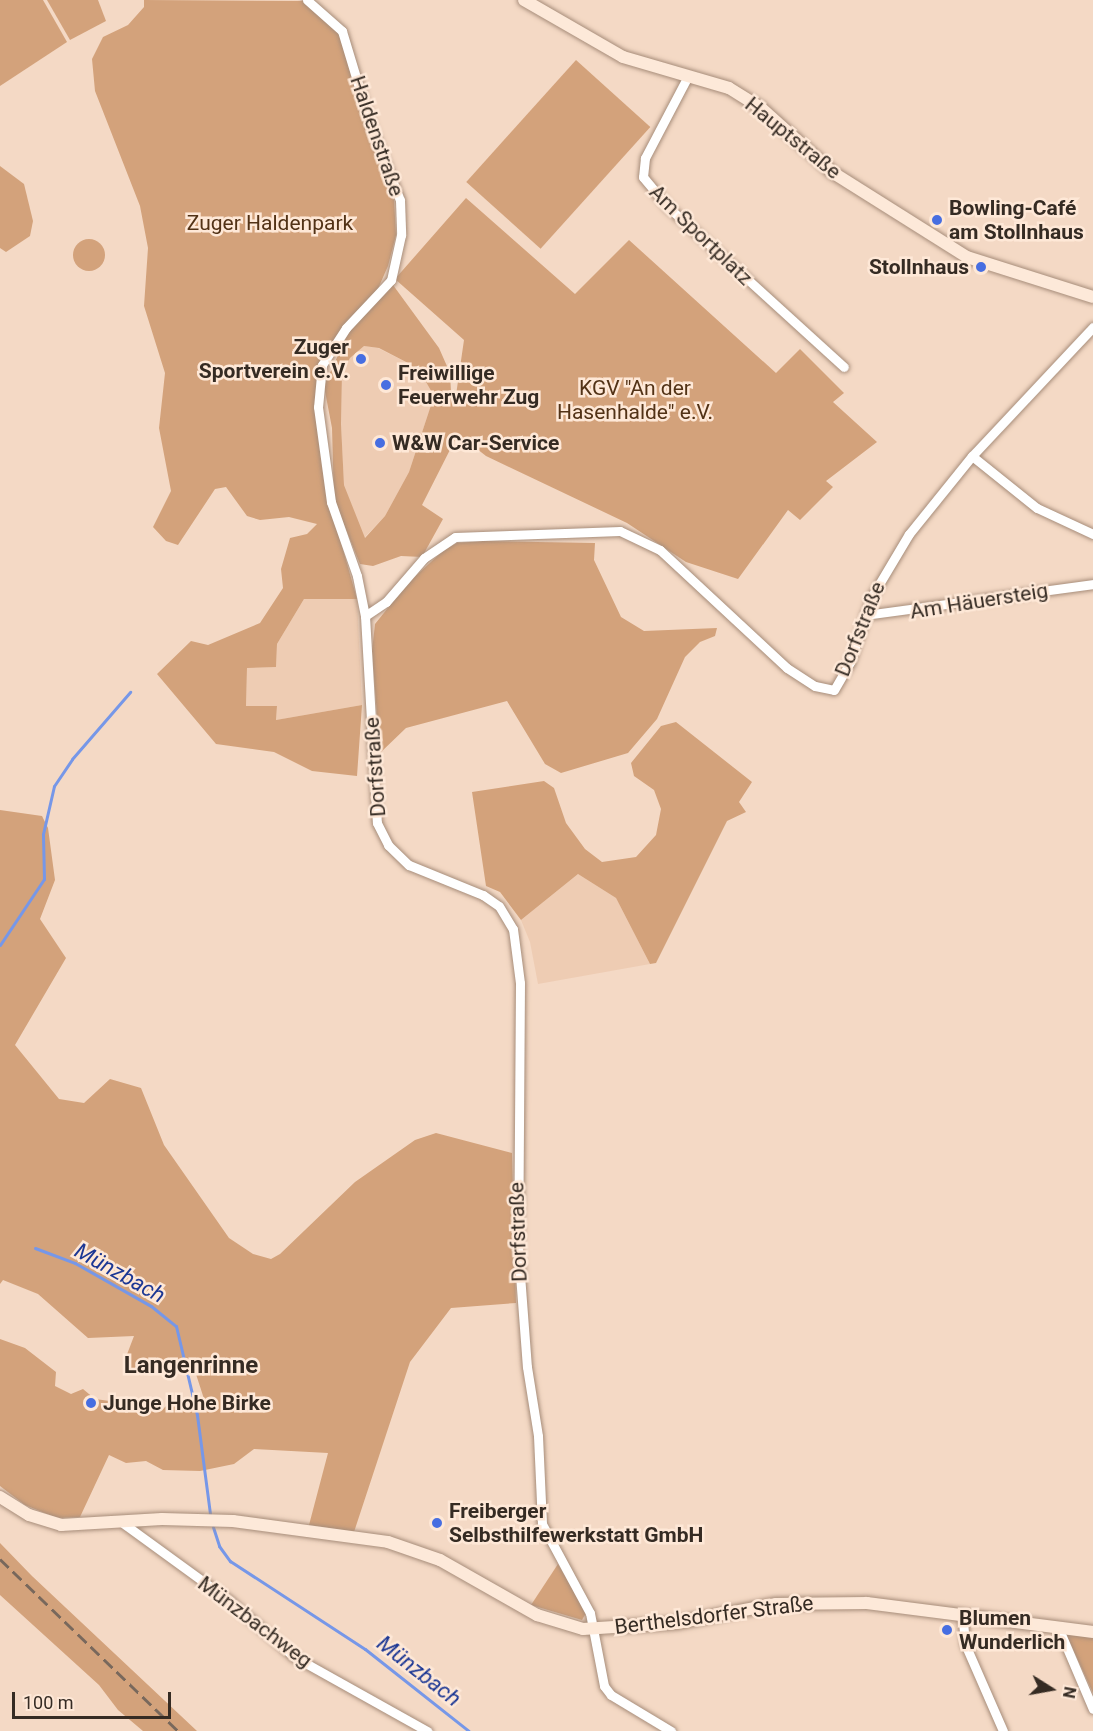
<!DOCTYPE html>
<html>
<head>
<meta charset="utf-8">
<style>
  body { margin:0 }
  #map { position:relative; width:1093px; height:1731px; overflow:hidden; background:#f4d9c5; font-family:Roboto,sans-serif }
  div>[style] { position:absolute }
  .built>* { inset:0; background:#eeccb3 }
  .green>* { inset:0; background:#d3a27b; transform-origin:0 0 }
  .round { border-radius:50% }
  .stream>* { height:3px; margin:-1.5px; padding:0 1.5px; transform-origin:1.5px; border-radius:1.5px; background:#7697e8 }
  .roads { filter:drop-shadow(0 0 2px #a78d7a) drop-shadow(0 0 2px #a78d7a) }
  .street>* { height:9px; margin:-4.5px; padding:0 4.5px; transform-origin:4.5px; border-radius:4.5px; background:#fff }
  .secondary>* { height:12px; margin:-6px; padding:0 6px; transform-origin:6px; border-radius:6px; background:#fde9d9 }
  .rail>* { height:3px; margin-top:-1.5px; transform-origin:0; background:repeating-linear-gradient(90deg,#78685c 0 12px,transparent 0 18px) }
  .dots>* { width:16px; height:16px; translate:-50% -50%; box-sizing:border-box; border:3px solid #fee8d7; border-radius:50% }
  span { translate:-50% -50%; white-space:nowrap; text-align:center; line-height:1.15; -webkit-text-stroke:5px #fee8d7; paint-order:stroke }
  .street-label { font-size:21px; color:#352b23 }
  .poi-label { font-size:21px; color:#352b23; font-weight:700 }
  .left { translate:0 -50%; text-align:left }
  .right { translate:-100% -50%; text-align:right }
  .park-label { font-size:21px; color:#523216 }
  .water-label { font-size:22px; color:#1c3794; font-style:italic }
  .quarter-label { font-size:24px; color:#352b23; font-weight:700 }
  .north { position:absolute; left:1021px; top:1659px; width:60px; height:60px; -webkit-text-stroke:4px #fee8d7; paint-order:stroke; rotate:101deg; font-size:16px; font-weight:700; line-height:24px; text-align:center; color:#352b23 }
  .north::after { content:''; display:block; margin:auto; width:21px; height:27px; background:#352b23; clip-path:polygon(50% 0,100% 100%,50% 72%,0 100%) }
  .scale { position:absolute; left:12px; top:1692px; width:159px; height:27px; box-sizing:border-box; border:3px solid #352b23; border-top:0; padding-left:8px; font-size:18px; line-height:21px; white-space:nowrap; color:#352b23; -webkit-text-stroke:4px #fee8d7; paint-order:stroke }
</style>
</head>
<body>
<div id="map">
  <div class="built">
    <div style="clip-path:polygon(364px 346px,378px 348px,408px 363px,422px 375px,434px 396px,409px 472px,385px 516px,364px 538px,344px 485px,341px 424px,342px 374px,350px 358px)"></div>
    <div style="clip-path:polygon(304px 599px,357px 599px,362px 705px,276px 720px,277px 707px,246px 706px,247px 668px,276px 667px,277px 644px)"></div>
    <div style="clip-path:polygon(578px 874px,616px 898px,650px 964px,538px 984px,530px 942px,521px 920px)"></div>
  </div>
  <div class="green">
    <div style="clip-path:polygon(0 0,43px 0,67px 42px,0 86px)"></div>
    <div style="clip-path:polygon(47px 0,98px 0,106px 21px,70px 40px)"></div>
    <div style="clip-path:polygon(144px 0,304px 1px,340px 33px,394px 199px,396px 235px,388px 266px,373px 300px,320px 365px,315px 407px,336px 525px,357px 599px,304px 599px,277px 644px,276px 667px,247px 668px,246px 706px,277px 706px,276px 720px,362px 705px,357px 776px,312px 771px,274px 752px,216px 744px,157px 674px,191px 641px,208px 645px,260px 623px,283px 588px,281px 569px,290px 538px,307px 534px,317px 524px,289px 517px,260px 520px,247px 516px,226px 487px,215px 489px,178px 545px,166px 541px,153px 527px,171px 491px,159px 428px,165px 373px,144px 306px,148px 248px,140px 206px,95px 91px,92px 59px,103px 37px,128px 25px,144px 7px)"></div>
    <div style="left:576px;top:60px;width:100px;height:164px;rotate:42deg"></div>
    <div style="clip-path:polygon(0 166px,24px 184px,33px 221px,30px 236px,6px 252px,0 248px)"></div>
    <div style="clip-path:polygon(evenodd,466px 198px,575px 294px,629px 240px,776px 373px,800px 349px,844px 393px,833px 402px,877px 442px,826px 481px,833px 487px,800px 520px,788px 510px,738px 579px,686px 562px,627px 523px,486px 456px,458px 434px,422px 505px,443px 519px,422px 557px,401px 556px,373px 566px,360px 564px,334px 500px,332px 428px,324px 386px,349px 331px,393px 285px,439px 348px,450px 373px,451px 392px,456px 395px,464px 340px,395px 279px,466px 198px,364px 346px,379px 348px,408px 363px,422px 375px,434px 396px,409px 472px,385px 516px,365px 538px,344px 485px,341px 424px,342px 374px,350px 358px,364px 346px)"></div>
    <div class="round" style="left:73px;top:239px;width:32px;height:32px"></div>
    <div style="clip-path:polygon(483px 541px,595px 543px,594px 560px,621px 617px,644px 631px,717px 628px,715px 636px,700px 642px,685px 657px,657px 719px,628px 753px,561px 773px,545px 764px,507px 701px,406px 728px,380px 753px,372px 651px,375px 624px,408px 583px,444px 550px,457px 543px)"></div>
    <div style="clip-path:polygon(676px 722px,752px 782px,739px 802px,746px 812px,727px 821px,656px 963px,650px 964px,616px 898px,578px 874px,521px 920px,500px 892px,486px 886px,472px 792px,544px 781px,554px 788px,566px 823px,585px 849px,602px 862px,636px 857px,656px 835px,661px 809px,654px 790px,634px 776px,631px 763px,661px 726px)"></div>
    <div style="clip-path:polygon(0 810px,42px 816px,48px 828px,55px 880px,40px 919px,66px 958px,15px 1045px,59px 1099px,84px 1103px,110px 1079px,141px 1088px,164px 1145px,229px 1238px,253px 1254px,271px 1259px,280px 1254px,355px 1182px,415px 1140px,436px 1133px,512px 1153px,516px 1303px,451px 1308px,410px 1362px,354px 1532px,309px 1525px,328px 1453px,254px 1449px,234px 1464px,200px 1471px,163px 1470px,146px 1461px,126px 1463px,109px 1455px,80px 1517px,57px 1518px,25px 1505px,0 1486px,0 1339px,25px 1348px,56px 1372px,55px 1386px,71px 1394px,83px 1389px,95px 1399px,132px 1404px,146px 1413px,145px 1403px,149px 1399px,164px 1408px,169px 1403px,202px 1407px,205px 1402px,194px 1368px,178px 1373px,152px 1369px,148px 1375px,130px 1371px,126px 1357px,134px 1336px,88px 1338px,38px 1294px,3px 1280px,0 1284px)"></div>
    <div style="clip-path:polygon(0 1543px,32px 1576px,197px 1731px,143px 1731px,118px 1710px,99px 1685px,0 1595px)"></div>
    <div style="clip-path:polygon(558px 1564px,586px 1613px,582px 1620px,531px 1605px)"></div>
    <div style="clip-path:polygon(1066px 1634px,1093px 1638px,1093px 1693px)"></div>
  </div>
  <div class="stream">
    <div style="left:0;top:945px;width:79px;rotate:-56.3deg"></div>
    <div style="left:44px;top:879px;width:45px;rotate:-91.3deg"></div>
    <div style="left:43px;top:834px;width:49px;rotate:-77.1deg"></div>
    <div style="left:54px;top:786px;width:32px;rotate:-56deg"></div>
    <div style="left:72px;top:759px;width:89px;rotate:-49.1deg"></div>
    <div style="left:35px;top:1248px;width:43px;rotate:20.6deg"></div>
    <div style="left:75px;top:1263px;width:87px;rotate:29.5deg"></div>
    <div style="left:151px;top:1306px;width:32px;rotate:39deg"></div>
    <div style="left:176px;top:1326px;width:91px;rotate:76.7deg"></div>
    <div style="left:197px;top:1415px;width:100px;rotate:82.5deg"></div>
    <div style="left:213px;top:1527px;width:20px;rotate:72deg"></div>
    <div style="left:219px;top:1546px;width:19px;rotate:54deg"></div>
    <div style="left:230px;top:1561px;width:161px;rotate:33.1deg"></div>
    <div style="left:365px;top:1649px;width:132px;rotate:38.3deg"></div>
  </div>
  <div class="roads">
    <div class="street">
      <div style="left:307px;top:0;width:47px;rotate:41.5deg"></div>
      <div style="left:342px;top:31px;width:97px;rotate:73.2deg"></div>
      <div style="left:370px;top:124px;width:82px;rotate:68.5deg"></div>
      <div style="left:400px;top:200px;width:35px;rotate:88deg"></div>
      <div style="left:401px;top:235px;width:46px;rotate:102.5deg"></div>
      <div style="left:391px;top:280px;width:66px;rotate:133.2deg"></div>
      <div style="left:346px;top:328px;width:44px;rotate:123deg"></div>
      <div style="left:322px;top:365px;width:42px;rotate:95.4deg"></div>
      <div style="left:318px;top:407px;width:96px;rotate:82.2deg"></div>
      <div style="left:331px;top:502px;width:78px;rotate:70.6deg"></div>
      <div style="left:357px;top:576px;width:41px;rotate:78.7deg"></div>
      <div style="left:365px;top:616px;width:207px;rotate:86.7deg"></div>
      <div style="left:377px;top:823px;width:25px;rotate:63deg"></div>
      <div style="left:388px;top:845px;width:29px;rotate:44deg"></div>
      <div style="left:409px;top:865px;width:80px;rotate:22.1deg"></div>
      <div style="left:483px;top:895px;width:19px;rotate:35deg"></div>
      <div style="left:499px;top:906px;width:27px;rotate:59deg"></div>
      <div style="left:513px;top:929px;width:54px;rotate:82.6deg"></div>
      <div style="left:520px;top:983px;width:265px;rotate:90.4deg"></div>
      <div style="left:518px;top:1248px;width:119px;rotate:85.7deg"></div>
      <div style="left:527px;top:1367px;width:70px;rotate:80.9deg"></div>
      <div style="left:538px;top:1436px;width:88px;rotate:87.4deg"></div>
      <div style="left:542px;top:1524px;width:101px;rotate:61.7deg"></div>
      <div style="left:590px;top:1613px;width:74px;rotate:79.1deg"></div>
      <div style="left:604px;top:1686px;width:11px;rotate:52deg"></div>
      <div style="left:611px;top:1695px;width:70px;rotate:31deg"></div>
      <div style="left:688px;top:76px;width:93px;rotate:117.7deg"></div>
      <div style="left:645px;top:158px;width:19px;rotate:96deg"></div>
      <div style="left:643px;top:177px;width:38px;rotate:50deg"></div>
      <div style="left:667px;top:206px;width:239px;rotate:42.3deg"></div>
      <div style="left:972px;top:456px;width:83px;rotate:38.7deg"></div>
      <div style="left:1037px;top:508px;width:62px;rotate:24.9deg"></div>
      <div style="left:865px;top:615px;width:230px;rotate:-7.7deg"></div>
      <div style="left:365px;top:616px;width:25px;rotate:-34deg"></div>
      <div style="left:386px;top:602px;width:58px;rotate:-49.2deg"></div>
      <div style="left:424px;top:558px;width:37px;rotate:-34deg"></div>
      <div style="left:455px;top:537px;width:165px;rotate:-2.1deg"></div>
      <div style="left:620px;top:531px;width:44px;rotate:25.4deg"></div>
      <div style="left:660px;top:550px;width:173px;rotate:42.9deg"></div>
      <div style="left:787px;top:668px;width:33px;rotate:33deg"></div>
      <div style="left:815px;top:686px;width:19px;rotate:12deg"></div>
      <div style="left:834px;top:690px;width:32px;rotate:-60deg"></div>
      <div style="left:850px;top:662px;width:70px;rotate:-71.6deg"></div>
      <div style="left:872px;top:596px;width:72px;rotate:-59.2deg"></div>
      <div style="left:909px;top:534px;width:100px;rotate:-51.1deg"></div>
      <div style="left:972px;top:456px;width:177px;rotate:-46.8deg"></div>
      <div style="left:120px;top:1521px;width:136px;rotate:36deg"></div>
      <div style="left:230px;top:1601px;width:84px;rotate:41.1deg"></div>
      <div style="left:293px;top:1656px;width:154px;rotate:29.2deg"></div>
      <div style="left:962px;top:1613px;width:31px;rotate:84deg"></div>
      <div style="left:965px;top:1644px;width:95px;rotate:66.4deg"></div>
      <div style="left:1058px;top:1627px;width:89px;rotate:66.9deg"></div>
    </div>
    <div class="secondary">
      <div style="left:524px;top:0;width:114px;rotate:29.9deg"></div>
      <div style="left:623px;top:57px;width:110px;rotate:16.3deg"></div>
      <div style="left:729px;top:88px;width:38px;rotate:32deg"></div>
      <div style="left:761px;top:108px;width:96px;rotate:42deg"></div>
      <div style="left:832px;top:172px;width:160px;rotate:32.2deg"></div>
      <div style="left:967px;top:257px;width:132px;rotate:17.6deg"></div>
      <div style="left:0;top:1497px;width:34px;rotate:32deg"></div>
      <div style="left:29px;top:1515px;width:34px;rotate:17deg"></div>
      <div style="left:61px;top:1525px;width:101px;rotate:-3.4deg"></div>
      <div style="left:162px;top:1519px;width:71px;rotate:1.6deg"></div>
      <div style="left:233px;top:1521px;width:156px;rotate:7.7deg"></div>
      <div style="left:388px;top:1542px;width:55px;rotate:19.1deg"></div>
      <div style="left:440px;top:1560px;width:112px;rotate:29.6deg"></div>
      <div style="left:537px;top:1615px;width:48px;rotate:16.9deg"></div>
      <div style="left:583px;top:1629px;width:93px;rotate:-3.7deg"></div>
      <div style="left:676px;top:1623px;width:102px;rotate:-10.8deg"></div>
      <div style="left:776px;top:1604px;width:91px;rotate:-0.6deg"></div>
      <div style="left:867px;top:1603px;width:228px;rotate:7.3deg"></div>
    </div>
  </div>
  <div class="rail">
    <div style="left:0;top:1559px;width:248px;rotate:44deg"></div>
  </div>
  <div class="dots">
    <div style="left:937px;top:220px;background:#476ee1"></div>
    <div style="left:981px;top:267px;background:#476ee1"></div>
    <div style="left:361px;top:359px;background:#476ee1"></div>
    <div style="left:386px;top:385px;background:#476ee1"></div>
    <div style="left:380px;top:443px;background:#476ee1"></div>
    <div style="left:91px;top:1403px;background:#476ee1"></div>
    <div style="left:437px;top:1523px;background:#476ee1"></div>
    <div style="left:947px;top:1630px;background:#476ee1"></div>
  </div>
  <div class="street-label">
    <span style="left:377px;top:136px;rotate:71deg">Haldenstraße</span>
    <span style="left:793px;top:138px;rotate:39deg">Hauptstraße</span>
    <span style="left:701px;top:235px;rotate:44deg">Am Sportplatz</span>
    <span style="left:979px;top:601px;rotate:-9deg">Am Häuersteig</span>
    <span style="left:860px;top:629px;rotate:-68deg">Dorfstraße</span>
    <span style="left:375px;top:767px;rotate:-94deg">Dorfstraße</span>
    <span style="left:518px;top:1232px;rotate:-92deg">Dorfstraße</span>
    <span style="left:714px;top:1615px;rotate:-7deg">Berthelsdorfer Straße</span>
    <span style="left:255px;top:1622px;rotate:37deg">Münzbachweg</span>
  </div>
  <div class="poi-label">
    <span class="left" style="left:949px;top:220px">Bowling-Café<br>am Stollnhaus</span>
    <span class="right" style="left:969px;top:267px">Stollnhaus</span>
    <span class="right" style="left:349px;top:359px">Zuger<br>Sportverein e.V.</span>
    <span class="left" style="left:398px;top:385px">Freiwillige<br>Feuerwehr Zug</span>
    <span class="left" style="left:392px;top:443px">W&amp;W Car-Service</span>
    <span class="left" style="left:103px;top:1403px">Junge Hohe Birke</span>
    <span class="left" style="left:449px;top:1523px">Freiberger<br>Selbsthilfewerkstatt GmbH</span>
    <span class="left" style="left:959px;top:1630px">Blumen<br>Wunderlich</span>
  </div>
  <div class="park-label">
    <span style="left:270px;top:223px">Zuger Haldenpark</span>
    <span style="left:635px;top:400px">KGV "An der<br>Hasenhalde" e.V.</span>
  </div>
  <div class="water-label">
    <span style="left:120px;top:1273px;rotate:29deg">Münzbach</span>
    <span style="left:419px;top:1671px;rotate:38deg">Münzbach</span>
  </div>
  <div class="quarter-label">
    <span style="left:191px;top:1366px">Langenrinne</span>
  </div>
  <div class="north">N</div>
  <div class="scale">100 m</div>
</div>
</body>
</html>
